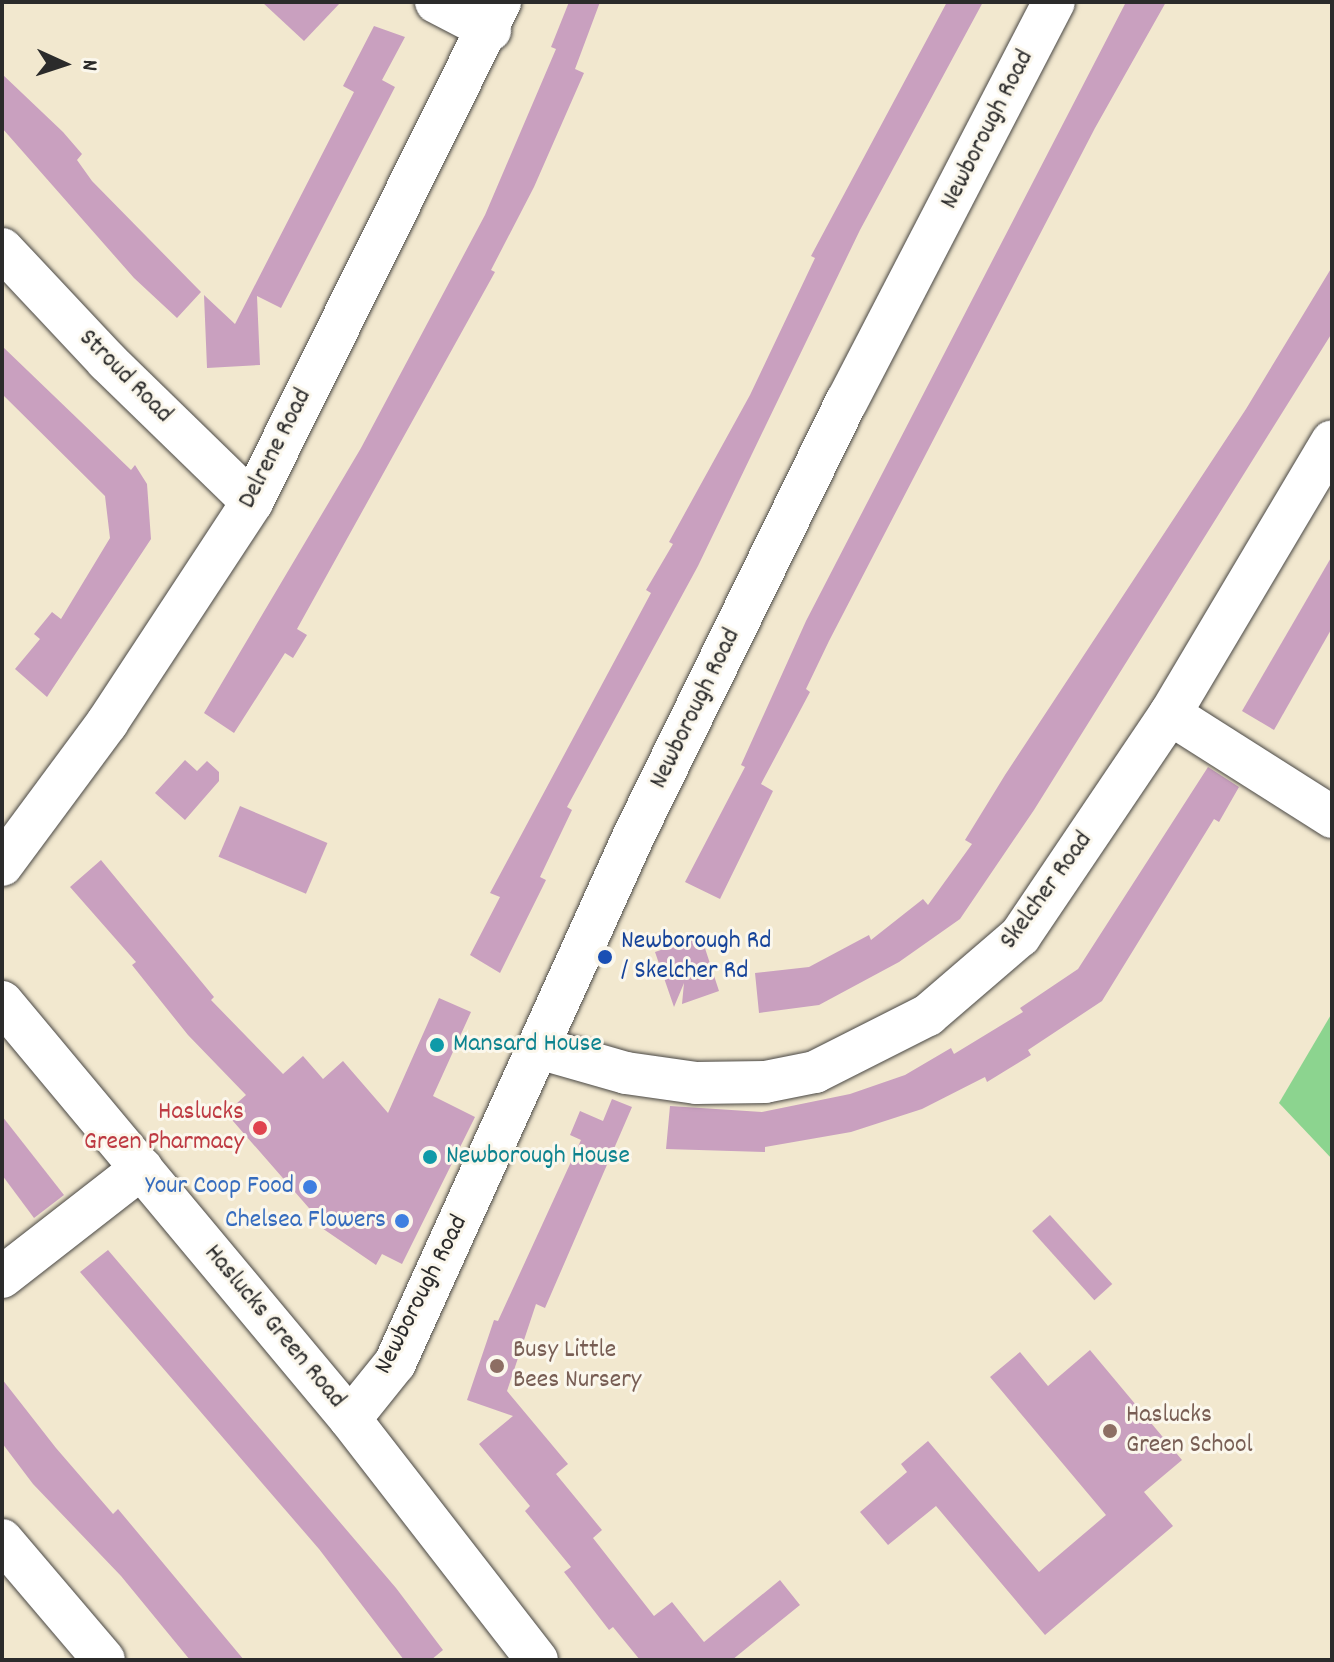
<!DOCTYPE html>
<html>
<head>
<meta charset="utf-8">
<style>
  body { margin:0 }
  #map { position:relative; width:1334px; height:1662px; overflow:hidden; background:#f2e8cf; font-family:Dekko,sans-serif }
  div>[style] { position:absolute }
  .green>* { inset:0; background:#8cd48f }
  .building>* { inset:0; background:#c9a0bf; transform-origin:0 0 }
  .roads { filter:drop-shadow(0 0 2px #494744) drop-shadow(0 0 2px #494744) }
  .minor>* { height:42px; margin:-21px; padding:0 21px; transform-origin:21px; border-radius:21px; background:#fff }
  .dots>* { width:22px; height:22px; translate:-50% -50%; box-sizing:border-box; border:4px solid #fbf7ec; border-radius:50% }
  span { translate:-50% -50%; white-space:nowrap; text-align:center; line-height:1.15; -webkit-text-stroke:6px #fbf7ec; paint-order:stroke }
  .street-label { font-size:26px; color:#2b2b2b }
  .transit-label { font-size:26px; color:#164399 }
  .left { translate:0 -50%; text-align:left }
  .culture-label { font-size:26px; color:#0d838f }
  .health-label { font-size:26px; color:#be3a42 }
  .right { translate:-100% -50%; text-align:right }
  .shop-label { font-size:26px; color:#366cbe }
  .education-label { font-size:26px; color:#785e54 }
  .frame { position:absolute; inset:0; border:4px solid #2b2b2b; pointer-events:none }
  .north { position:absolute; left:24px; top:24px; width:80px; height:80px; -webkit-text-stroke:6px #fbf7ec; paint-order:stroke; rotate:93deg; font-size:22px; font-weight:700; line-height:32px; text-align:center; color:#2b2b2b }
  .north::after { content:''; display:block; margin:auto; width:28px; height:36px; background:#2b2b2b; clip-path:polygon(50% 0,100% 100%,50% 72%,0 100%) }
</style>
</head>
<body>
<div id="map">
  <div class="green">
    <div style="clip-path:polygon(1332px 1013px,1332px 1159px,1279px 1103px)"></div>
  </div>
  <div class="building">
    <div style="clip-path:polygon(262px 2px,341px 2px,304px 41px)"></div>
    <div style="clip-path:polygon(569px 2px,600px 2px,575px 69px,584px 73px,534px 187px,491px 270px,495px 272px,297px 629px,307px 635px,293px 658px,285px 653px,234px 733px,204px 713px,361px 448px,485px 215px,556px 49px,551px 47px)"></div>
    <div style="clip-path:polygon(947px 2px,983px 2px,860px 230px,698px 566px,567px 807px,572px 810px,540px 877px,546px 880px,500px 973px,470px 955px,500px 897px,490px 893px,651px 593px,646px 590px,673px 544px,669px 542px,750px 395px,815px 258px,811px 256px)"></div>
    <div style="clip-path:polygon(1126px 2px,1166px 2px,1095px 128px,829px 641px,806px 689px,810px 692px,761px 784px,773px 791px,720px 899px,685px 882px,745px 767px,741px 765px,806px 621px)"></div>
    <div style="clip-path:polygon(374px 26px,405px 37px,382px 80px,395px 87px,281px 308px,257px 296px,260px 365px,207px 368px,204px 295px,235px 324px,354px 92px,343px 86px)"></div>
    <div style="clip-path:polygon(2px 74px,63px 132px,82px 154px,77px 160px,92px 181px,201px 292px,177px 318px,134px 278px,2px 128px)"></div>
    <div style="clip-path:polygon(1332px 267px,1332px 333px,1034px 810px,960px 919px,899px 962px,819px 1005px,759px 1013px,755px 973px,809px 967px,869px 935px,871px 940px,923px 899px,928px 905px,972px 844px,965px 840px,1005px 775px,1246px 409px)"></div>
    <div style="clip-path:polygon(2px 346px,131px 470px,135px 465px,147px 484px,151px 539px,47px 697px,15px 669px,40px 639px,34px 634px,52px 612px,61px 619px,110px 538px,105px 496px,2px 394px)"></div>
    <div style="clip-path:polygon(1332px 556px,1332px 628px,1274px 730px,1242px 711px)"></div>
    <div style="clip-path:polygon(185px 760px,197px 771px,207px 761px,219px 772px,219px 781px,185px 820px,155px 793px)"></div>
    <div style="clip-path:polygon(1208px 767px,1239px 787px,1219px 822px,1214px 819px,1102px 1001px,1028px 1050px,1031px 1055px,987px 1082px,985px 1077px,922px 1109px,851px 1132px,765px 1147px,765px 1152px,666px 1149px,670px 1106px,762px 1112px,850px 1094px,905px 1075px,951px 1048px,954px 1054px,1023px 1012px,1020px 1008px,1078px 969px)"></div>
    <div style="left:240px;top:806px;width:95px;height:55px;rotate:23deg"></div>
    <div style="clip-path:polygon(101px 860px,214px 997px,211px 1000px,283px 1074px,303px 1056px,323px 1079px,343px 1061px,388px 1113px,439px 998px,471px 1012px,433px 1096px,475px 1117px,402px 1264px,382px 1254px,376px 1265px,319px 1226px,322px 1223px,226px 1113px,246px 1095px,188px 1035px,132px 965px,136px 962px,70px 887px)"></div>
    <div style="clip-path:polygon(701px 936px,719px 991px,682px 1004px,684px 983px,674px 1007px,655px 952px)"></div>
    <div style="clip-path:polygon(612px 1099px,632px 1107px,545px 1308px,536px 1304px,507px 1391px,568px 1464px,556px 1474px,602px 1530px,593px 1538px,654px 1616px,672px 1602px,704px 1642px,780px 1580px,800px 1605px,732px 1660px,640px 1660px,613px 1627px,609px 1630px,564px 1572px,571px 1567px,525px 1511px,530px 1506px,479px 1444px,513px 1416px,467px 1400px,494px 1320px,498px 1321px,581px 1140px,570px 1135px,580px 1111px,603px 1121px)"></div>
    <div style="clip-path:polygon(2px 1116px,64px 1195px,34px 1218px,2px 1175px)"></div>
    <div style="left:1050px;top:1215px;width:93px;height:24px;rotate:48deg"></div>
    <div style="clip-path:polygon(108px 1250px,396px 1588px,443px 1650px,431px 1660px,404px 1660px,319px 1549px,80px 1272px)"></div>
    <div style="clip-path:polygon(1090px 1350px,1182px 1460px,1144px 1492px,1173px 1526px,1045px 1635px,936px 1506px,888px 1545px,860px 1512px,907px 1472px,901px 1464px,928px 1441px,1039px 1572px,1106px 1515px,990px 1377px,1020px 1352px,1048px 1386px)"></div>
    <div style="clip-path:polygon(2px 1379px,56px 1448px,113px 1514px,118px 1509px,244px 1660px,190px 1660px,121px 1576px,33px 1484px,2px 1443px)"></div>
  </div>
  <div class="roads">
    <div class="minor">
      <div style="left:436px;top:2px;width:61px;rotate:27.4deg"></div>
      <div style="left:2px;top:249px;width:154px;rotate:46.8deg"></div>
      <div style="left:107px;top:361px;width:202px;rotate:44.2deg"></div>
      <div style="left:1170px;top:714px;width:192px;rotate:32.4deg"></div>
      <div style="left:2px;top:865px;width:177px;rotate:-53.5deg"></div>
      <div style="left:107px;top:723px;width:264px;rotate:-56.7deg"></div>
      <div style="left:252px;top:502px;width:558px;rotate:-63.62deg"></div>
      <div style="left:2px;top:1002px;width:543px;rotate:50.15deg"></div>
      <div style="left:350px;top:1419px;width:305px;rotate:52.2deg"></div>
      <div style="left:539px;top:1048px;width:91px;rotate:16deg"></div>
      <div style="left:626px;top:1073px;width:71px;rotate:8.1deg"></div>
      <div style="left:696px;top:1083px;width:69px;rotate:-0.8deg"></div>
      <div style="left:765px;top:1082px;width:51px;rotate:-11.3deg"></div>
      <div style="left:815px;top:1072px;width:127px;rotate:-26.8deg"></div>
      <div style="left:928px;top:1015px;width:121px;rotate:-40.7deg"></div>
      <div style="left:1020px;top:936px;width:268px;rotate:-56deg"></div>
      <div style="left:1170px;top:714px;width:317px;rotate:-59.3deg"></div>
      <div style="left:2px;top:1277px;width:177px;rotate:-37.9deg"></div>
      <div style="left:350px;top:1419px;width:72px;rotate:-51.2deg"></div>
      <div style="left:395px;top:1363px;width:582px;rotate:-65.64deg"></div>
      <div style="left:635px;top:833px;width:481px;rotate:-63.9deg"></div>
      <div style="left:847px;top:401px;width:449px;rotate:-62.6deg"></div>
      <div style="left:2px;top:1540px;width:157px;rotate:49.6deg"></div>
    </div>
  </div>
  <div class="dots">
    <div style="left:605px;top:957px;background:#1a4fb4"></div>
    <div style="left:437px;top:1045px;background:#0f9aa8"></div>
    <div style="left:260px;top:1128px;background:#e0444e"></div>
    <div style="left:430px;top:1157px;background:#0f9aa8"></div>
    <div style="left:310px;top:1187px;background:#3f7fe0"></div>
    <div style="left:402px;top:1221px;background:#3f7fe0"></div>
    <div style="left:497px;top:1366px;background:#8d6e63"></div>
    <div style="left:1110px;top:1431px;background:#8d6e63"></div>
  </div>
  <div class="street-label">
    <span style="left:988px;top:130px;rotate:-63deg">Newborough Road</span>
    <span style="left:125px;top:377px;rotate:45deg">Stroud Road</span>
    <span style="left:276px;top:449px;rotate:-63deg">Delrene Road</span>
    <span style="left:696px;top:709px;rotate:-64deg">Newborough Road</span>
    <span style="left:1047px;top:891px;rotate:-54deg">Skelcher Road</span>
    <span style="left:422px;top:1295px;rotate:-63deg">Newborough Road</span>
    <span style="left:274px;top:1327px;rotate:50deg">Haslucks Green Road</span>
  </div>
  <div class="transit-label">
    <span class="left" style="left:621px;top:957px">Newborough Rd<br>/ Skelcher Rd</span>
  </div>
  <div class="culture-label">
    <span class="left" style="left:453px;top:1045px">Mansard House</span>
    <span class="left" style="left:446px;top:1157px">Newborough House</span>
  </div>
  <div class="health-label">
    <span class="right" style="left:244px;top:1128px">Haslucks<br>Green Pharmacy</span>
  </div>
  <div class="shop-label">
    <span class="right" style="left:294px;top:1187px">Your Coop Food</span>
    <span class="right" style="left:386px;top:1221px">Chelsea Flowers</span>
  </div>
  <div class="education-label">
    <span class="left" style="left:513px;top:1366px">Busy Little<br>Bees Nursery</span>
    <span class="left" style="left:1126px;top:1431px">Haslucks<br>Green School</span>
  </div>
  <div class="frame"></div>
  <div class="north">N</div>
</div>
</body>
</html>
